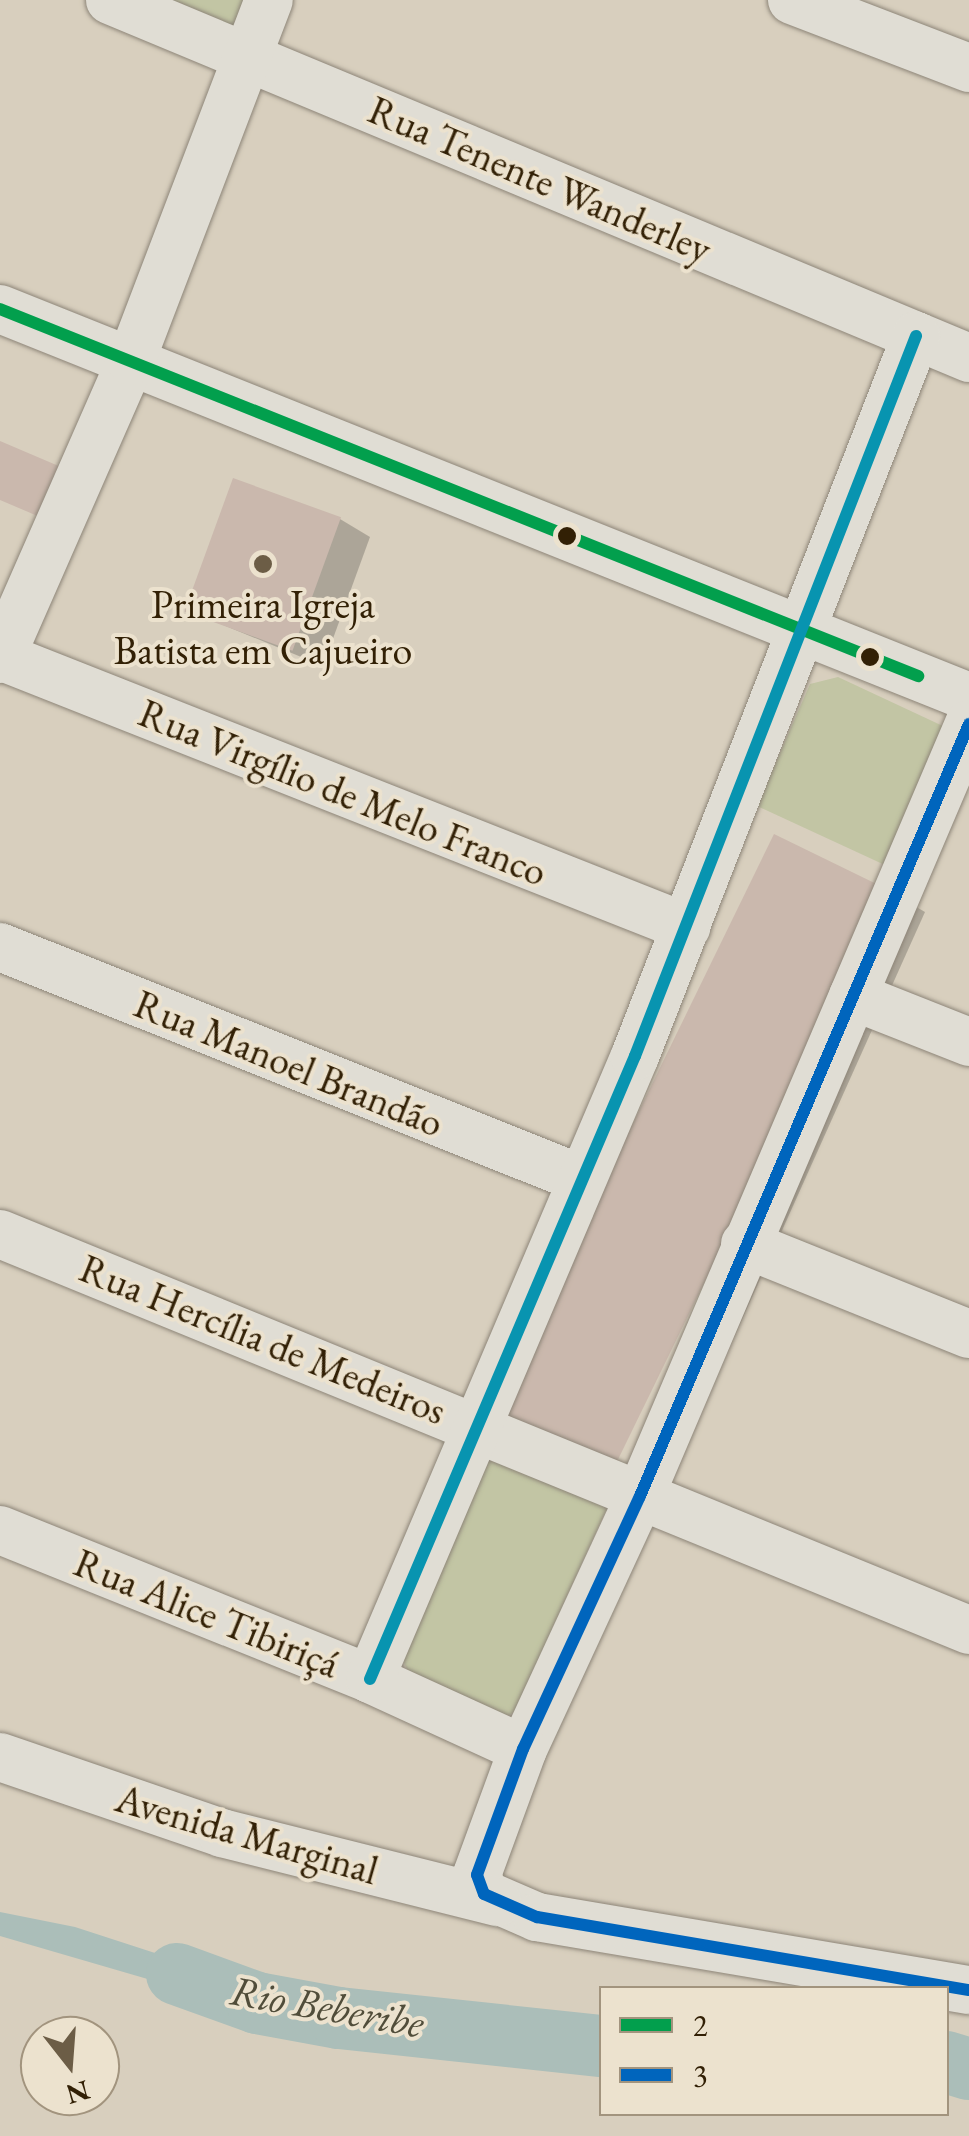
<!DOCTYPE html>
<html>
<head>
<meta charset="utf-8">
<style>
  body { margin:0 }
  #map { position:relative; width:969px; height:2136px; overflow:hidden; background:#d8cfbe; font-family:"EB Garamond",serif }
  div>[style] { position:absolute }
  .green>* { inset:0; background:#c2c5a4 }
  .water>* { inset:0; background:#abbeb9 }
  .shadow>* { inset:0; background:#0003 }
  .river>* { height:62px; margin:-31px; padding:0 31px; transform-origin:31px; border-radius:31px; background:#abbeb9 }
  .building>* { inset:0; background:#cab8ad; transform-origin:0 0 }
  .roads { filter:drop-shadow(0 0 2px #8d8578) drop-shadow(0 0 2px #8d8578) }
  .minor>* { height:48px; margin:-24px; padding:0 24px; transform-origin:24px; border-radius:24px; background:#e0ddd4 }
  .bus-1>* { height:12px; margin:-6px; padding:0 6px; transform-origin:6px; border-radius:6px; background:#029f4d }
  .bus-2>* { height:12px; margin:-6px; padding:0 6px; transform-origin:6px; border-radius:6px; background:#0065bd }
  .bus-3>* { height:12px; margin:-6px; padding:0 6px; transform-origin:6px; border-radius:6px; background:#0894b0 }
  .dots>* { width:28px; height:28px; translate:-50% -50%; box-sizing:border-box; border:5px solid #ece2ce; border-radius:50% }
  span { translate:-50% -50%; white-space:nowrap; text-align:center; line-height:1.15; -webkit-text-stroke:8px #ece2ce; paint-order:stroke }
  .street-label { font-size:40px; color:#322005 }
  .poi-label { font-size:40px; color:#322005 }
  .water-label { font-size:42px; color:#514d3a; font-style:italic }
  .legend { position:absolute; left:599px; top:1986px; width:350px; height:130px; box-sizing:border-box; background:#ece2ce; border:2px solid #a2947e; margin:0; padding:12px 18px; list-style:none; font-size:30px; color:#322005 }
  .legend li { display:flex; align-items:center; gap:20px; height:50px }
  .legend b { width:50px; border:2px solid #a2947e }
  .north { position:absolute; left:20px; top:2016px; width:100px; height:100px; box-sizing:border-box; background:#ece2ce; border:2px solid #a2947e; border-radius:50%; rotate:163deg; font-size:28px; font-weight:700; line-height:40px; text-align:center; color:#322005 }
  .north::after { content:''; display:block; margin:auto; width:35px; height:45px; background:#6c5d46; clip-path:polygon(50% 0,100% 100%,50% 72%,0 100%) }
</style>
</head>
<body>
<div id="map">
  <div class="green">
    <div style="clip-path:polygon(147px 0,257px 0,239px 31px)"></div>
    <div style="clip-path:polygon(838px 677px,945px 727px,887px 866px,757px 806px,810px 684px)"></div>
    <div style="clip-path:polygon(486px 1455px,608px 1506px,514px 1712px,504px 1718px,408px 1672px,402px 1658px)"></div>
  </div>
  <div class="water">
    <div style="clip-path:polygon(0 1912px,75px 1927px,198px 1967px,260px 1991px,257px 2003px,250px 2019px,175px 1987px,0 1936px)"></div>
  </div>
  <div class="shadow">
    <div style="clip-path:polygon(340px 519px,370px 537px,323px 666px,187px 610px)"></div>
    <div style="clip-path:polygon(894px 894px,925px 912px,665px 1491px)"></div>
  </div>
  <div class="river">
    <div style="left:177px;top:1974px;width:85px;rotate:19.9deg"></div>
    <div style="left:257px;top:2003px;width:83px;rotate:10.4deg"></div>
    <div style="left:339px;top:2018px;width:264px;rotate:6.1deg"></div>
    <div style="left:946px;top:2062px;width:24px;rotate:17deg"></div>
  </div>
  <div class="building">
    <div style="clip-path:polygon(0 441px,61px 467px,40px 517px,0 500px)"></div>
    <div style="left:233px;top:478px;width:115px;height:142px;rotate:20deg"></div>
    <div style="left:774px;top:834px;width:134px;height:642px;rotate:26deg"></div>
  </div>
  <div class="roads">
    <div class="minor">
      <div style="left:110px;top:0;width:931px;rotate:22.62deg"></div>
      <div style="left:792px;top:0;width:190px;rotate:21deg"></div>
      <div style="left:0;top:309px;width:1044px;rotate:21.82deg"></div>
      <div style="left:0;top:656px;width:738px;rotate:21.56deg"></div>
      <div style="left:0;top:659px;width:326px;rotate:-66.3deg"></div>
      <div style="left:131px;top:361px;width:386px;rotate:-69.1deg"></div>
      <div style="left:969px;top:724px;width:839px;rotate:113.08deg"></div>
      <div style="left:640px;top:1496px;width:279px;rotate:114.8deg"></div>
      <div style="left:523px;top:1749px;width:134px;rotate:110.1deg"></div>
      <div style="left:477px;top:1875px;width:20px;rotate:70deg"></div>
      <div style="left:484px;top:1894px;width:58px;rotate:23.5deg"></div>
      <div style="left:537px;top:1917px;width:438px;rotate:9.6deg"></div>
      <div style="left:0;top:947px;width:623px;rotate:21.75deg"></div>
      <div style="left:853px;top:996px;width:125px;rotate:21.6deg"></div>
      <div style="left:0;top:1234px;width:1047px;rotate:22.23deg"></div>
      <div style="left:745px;top:1244px;width:241px;rotate:21.9deg"></div>
      <div style="left:0;top:1530px;width:399px;rotate:21.9deg"></div>
      <div style="left:370px;top:1679px;width:168px;rotate:24.6deg"></div>
      <div style="left:370px;top:1679px;width:677px;rotate:-66.96deg"></div>
      <div style="left:635px;top:1056px;width:773px;rotate:-68.68deg"></div>
      <div style="left:0;top:1757px;width:235px;rotate:18.9deg"></div>
      <div style="left:222px;top:1833px;width:284px;rotate:14.1deg"></div>
    </div>
  </div>
  <div class="bus-1">
    <div style="left:0;top:309px;width:989px;rotate:21.79deg"></div>
  </div>
  <div class="bus-2">
    <div style="left:969px;top:724px;width:839px;rotate:113.08deg"></div>
    <div style="left:640px;top:1496px;width:279px;rotate:114.8deg"></div>
    <div style="left:523px;top:1749px;width:134px;rotate:110.1deg"></div>
    <div style="left:477px;top:1875px;width:20px;rotate:70deg"></div>
    <div style="left:484px;top:1894px;width:58px;rotate:23.5deg"></div>
    <div style="left:537px;top:1917px;width:438px;rotate:9.6deg"></div>
  </div>
  <div class="bus-3">
    <div style="left:370px;top:1679px;width:677px;rotate:-66.96deg"></div>
    <div style="left:635px;top:1056px;width:773px;rotate:-68.68deg"></div>
  </div>
  <div class="dots">
    <div style="left:567px;top:536px;background:#322005"></div>
    <div style="left:263px;top:564px;background:#6c5d46"></div>
    <div style="left:870px;top:657px;background:#322005"></div>
  </div>
  <div class="street-label">
    <span style="left:540px;top:179px;rotate:23deg">Rua Tenente Wanderley</span>
    <span style="left:343px;top:792px;rotate:22deg">Rua Virgílio de Melo Franco</span>
    <span style="left:289px;top:1063px;rotate:22deg">Rua Manoel Brandão</span>
    <span style="left:263px;top:1339px;rotate:22deg">Rua Hercília de Medeiros</span>
    <span style="left:207px;top:1613px;rotate:22deg">Rua Alice Tibiriçá</span>
    <span style="left:247px;top:1834px;rotate:16deg">Avenida Marginal</span>
  </div>
  <div class="poi-label">
    <span style="left:263px;top:627px">Primeira Igreja<br>Batista em Cajueiro</span>
  </div>
  <div class="water-label">
    <span style="left:327px;top:2007px;rotate:10deg">Rio Beberibe</span>
  </div>
  <ul class="legend">
  <li><b style="height:12px;background:#029f4d"></b>2</li>
  <li><b style="height:12px;background:#0065bd"></b>3</li>
  </ul>
  <div class="north">N</div>
</div>
</body>
</html>
